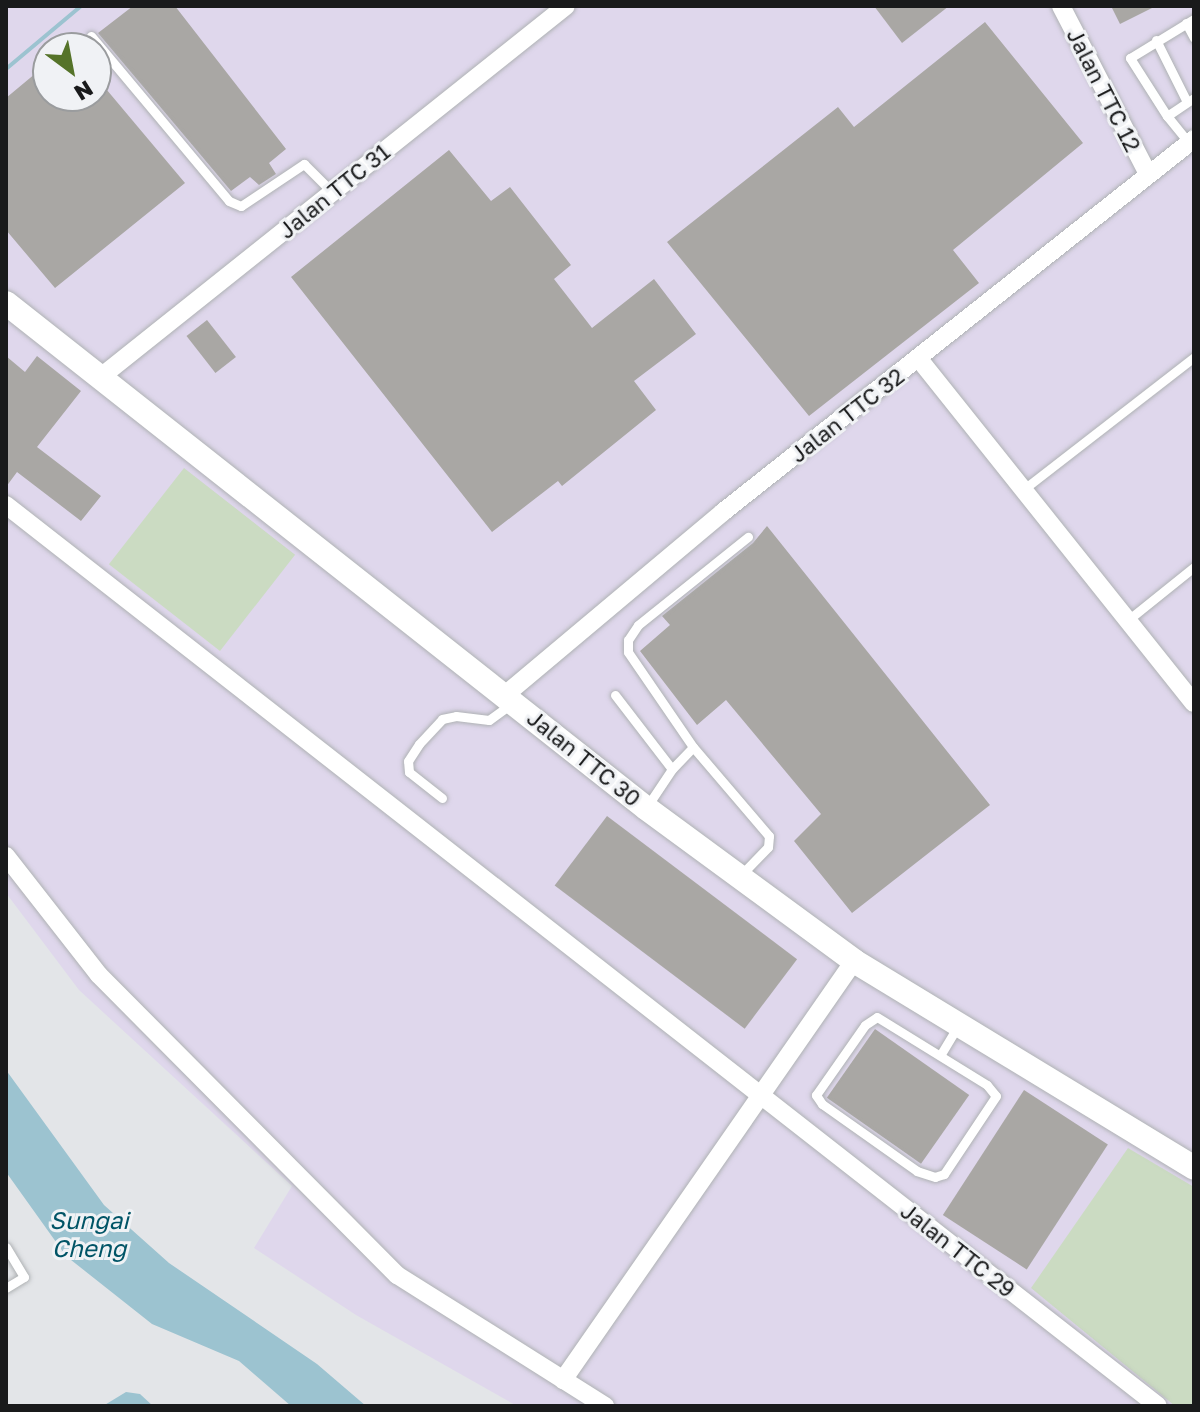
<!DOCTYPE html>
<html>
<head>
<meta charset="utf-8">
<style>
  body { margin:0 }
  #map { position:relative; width:1200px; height:1412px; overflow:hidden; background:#e3e5e8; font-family:"Golos Text",sans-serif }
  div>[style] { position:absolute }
  .industrial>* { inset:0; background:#dfd7ec }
  .green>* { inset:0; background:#cbdbc2; transform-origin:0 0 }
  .water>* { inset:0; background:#9cc3d0 }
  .stream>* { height:4px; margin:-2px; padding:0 2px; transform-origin:2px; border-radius:2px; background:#9cc3d0 }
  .building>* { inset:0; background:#a9a7a4; transform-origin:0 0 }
  .roads { filter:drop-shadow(0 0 2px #afb2b4) drop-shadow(0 0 2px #afb2b4) }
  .lane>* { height:9px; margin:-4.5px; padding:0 4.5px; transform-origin:4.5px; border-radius:4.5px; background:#fff }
  .street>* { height:18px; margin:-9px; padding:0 9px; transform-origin:9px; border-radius:9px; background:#fff }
  .secondary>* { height:24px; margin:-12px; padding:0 12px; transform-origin:12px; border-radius:12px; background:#fff }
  span { translate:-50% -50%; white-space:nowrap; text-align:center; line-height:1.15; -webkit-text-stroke:6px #f0f2f5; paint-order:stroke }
  .street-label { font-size:22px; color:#191a1b }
  .water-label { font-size:24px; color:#005466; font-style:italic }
  .frame { position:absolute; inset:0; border:8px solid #191a1b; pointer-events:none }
  .north { position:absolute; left:32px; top:32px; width:80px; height:80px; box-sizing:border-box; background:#f0f2f5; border:2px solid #9a9c9e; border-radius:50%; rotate:148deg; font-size:22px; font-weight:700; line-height:32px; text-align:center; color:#191a1b }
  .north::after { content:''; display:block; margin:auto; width:28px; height:36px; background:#557329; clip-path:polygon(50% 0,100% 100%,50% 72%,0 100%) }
</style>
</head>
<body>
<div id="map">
  <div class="industrial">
    <div style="clip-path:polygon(evenodd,6px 6px,1194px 6px,1194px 1406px,517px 1406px,356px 1315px,254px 1248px,292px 1186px,79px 990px,6px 893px,6px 6px,48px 48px,96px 48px,96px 96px,48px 96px,48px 48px)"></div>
  </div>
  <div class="green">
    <div style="left:184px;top:468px;width:141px;height:122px;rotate:38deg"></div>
    <div style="clip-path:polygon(1128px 1148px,1194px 1187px,1194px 1406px,1175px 1406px,1031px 1288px)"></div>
  </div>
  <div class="water">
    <div style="clip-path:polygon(6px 1070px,104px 1205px,169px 1263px,317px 1364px,366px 1406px,291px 1406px,239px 1361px,152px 1324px,66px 1256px,6px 1172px)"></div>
    <div style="clip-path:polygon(126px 1392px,140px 1394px,153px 1406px,103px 1406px)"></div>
  </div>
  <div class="stream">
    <div style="left:6px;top:69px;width:98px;rotate:-40deg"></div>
  </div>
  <div class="building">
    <div style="clip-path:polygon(133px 6px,175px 6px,286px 149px,269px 163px,276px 174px,259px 185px,250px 177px,231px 191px,98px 33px)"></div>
    <div style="clip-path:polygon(874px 6px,949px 6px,902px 43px)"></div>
    <div style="clip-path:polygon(1111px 6px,1156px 6px,1120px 24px)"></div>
    <div style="clip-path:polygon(985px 22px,1083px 143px,953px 250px,979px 283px,809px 416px,667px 242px,838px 107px,854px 127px)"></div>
    <div style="clip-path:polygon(48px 63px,48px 96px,96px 96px,96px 77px,185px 183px,55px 288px,6px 230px,6px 98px)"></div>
    <div style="clip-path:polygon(449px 150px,491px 201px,510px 187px,571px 265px,554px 279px,592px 328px,654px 279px,696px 334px,634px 381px,656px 410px,562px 486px,558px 481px,492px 532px,291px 277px)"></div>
    <div style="left:207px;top:320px;width:47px;height:26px;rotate:52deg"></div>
    <div style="clip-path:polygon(6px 356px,25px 372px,37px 356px,81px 391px,37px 447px,101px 496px,81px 521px,17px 472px,6px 487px)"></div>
    <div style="clip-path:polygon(767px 526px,990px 805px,852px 913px,794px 841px,821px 814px,726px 700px,697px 725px,640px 651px,670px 625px,662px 616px,753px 543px)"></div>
    <div style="left:607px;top:816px;width:238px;height:87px;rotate:37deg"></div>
    <div style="left:875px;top:1029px;width:115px;height:84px;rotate:35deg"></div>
    <div style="left:1024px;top:1090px;width:100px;height:149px;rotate:33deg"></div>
  </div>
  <div class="roads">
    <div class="lane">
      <div style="left:1186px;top:23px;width:17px;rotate:62deg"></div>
      <div style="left:91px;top:36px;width:215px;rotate:50.1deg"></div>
      <div style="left:229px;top:201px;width:13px;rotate:23deg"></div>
      <div style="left:241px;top:206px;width:76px;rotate:-33.7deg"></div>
      <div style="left:304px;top:164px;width:40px;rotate:45deg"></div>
      <div style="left:1156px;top:40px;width:69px;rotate:63.4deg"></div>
      <div style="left:1167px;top:116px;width:32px;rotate:-34deg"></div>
      <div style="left:1189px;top:143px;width:35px;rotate:-129deg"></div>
      <div style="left:1167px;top:116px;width:69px;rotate:-122.5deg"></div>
      <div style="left:1130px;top:58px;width:75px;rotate:-31.4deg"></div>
      <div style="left:1024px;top:489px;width:215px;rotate:-37.8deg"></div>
      <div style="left:1128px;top:620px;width:85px;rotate:-38.8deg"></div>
      <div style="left:615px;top:695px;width:93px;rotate:52.4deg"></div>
      <div style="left:693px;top:747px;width:115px;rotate:-124.4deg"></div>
      <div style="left:628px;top:652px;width:12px;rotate:-90deg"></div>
      <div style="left:628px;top:640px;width:18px;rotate:-56deg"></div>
      <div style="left:638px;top:625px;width:141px;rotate:-38.7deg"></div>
      <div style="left:442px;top:798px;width:42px;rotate:-141.8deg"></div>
      <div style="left:409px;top:772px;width:11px;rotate:-95deg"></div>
      <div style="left:408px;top:761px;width:20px;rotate:-57deg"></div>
      <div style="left:419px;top:744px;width:34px;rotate:-47deg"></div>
      <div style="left:442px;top:719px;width:14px;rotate:-12deg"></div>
      <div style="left:456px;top:716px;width:33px;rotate:7deg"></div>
      <div style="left:489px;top:720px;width:27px;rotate:-36deg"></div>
      <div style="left:648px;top:805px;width:43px;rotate:-56.3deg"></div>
      <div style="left:672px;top:769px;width:30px;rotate:-46deg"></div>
      <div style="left:693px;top:747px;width:117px;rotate:49.5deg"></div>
      <div style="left:769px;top:836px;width:11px;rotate:95deg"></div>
      <div style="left:768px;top:847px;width:42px;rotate:134deg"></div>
      <div style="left:877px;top:1017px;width:129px;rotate:31.7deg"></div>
      <div style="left:987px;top:1085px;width:14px;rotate:51deg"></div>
      <div style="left:996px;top:1096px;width:94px;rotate:123.7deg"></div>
      <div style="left:944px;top:1174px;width:9px;rotate:162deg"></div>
      <div style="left:935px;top:1177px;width:19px;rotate:-162deg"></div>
      <div style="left:917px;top:1171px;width:116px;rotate:-144.8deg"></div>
      <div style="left:822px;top:1104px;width:11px;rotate:-124deg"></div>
      <div style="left:816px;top:1095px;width:85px;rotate:-55deg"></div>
      <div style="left:865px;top:1025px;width:14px;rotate:-34deg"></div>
      <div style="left:941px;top:1054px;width:33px;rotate:-59deg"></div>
      <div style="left:6px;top:1247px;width:35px;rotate:59deg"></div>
      <div style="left:24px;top:1277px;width:21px;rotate:149deg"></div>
    </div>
    <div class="street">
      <div style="left:1061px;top:6px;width:189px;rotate:62.6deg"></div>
      <div style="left:919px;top:359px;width:440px;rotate:51.4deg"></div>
      <div style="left:102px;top:376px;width:593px;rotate:-38.57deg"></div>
      <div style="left:6px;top:505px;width:1462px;rotate:38.03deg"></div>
      <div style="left:505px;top:695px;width:285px;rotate:-40deg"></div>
      <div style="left:723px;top:512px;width:601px;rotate:-38.38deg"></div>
      <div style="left:6px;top:856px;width:151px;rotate:52deg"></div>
      <div style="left:99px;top:975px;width:423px;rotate:45.2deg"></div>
      <div style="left:397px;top:1275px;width:246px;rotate:32.2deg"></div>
      <div style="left:563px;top:1380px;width:510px;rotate:-55.22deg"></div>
    </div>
    <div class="secondary">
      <div style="left:6px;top:303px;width:815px;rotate:38.28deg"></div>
      <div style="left:646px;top:808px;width:258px;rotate:36.3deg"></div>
      <div style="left:854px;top:961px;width:398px;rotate:31.3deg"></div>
    </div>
  </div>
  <div class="street-label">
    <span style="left:1104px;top:90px;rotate:63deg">Jalan TTC 12</span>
    <span style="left:334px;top:191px;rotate:-39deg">Jalan TTC 31</span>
    <span style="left:847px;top:415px;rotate:-38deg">Jalan TTC 32</span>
    <span style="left:584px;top:758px;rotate:39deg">Jalan TTC 30</span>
    <span style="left:958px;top:1250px;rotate:38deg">Jalan TTC 29</span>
  </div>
  <div class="water-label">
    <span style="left:89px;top:1234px">Sungai<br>Cheng</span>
  </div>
  <div class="frame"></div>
  <div class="north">N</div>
</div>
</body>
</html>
